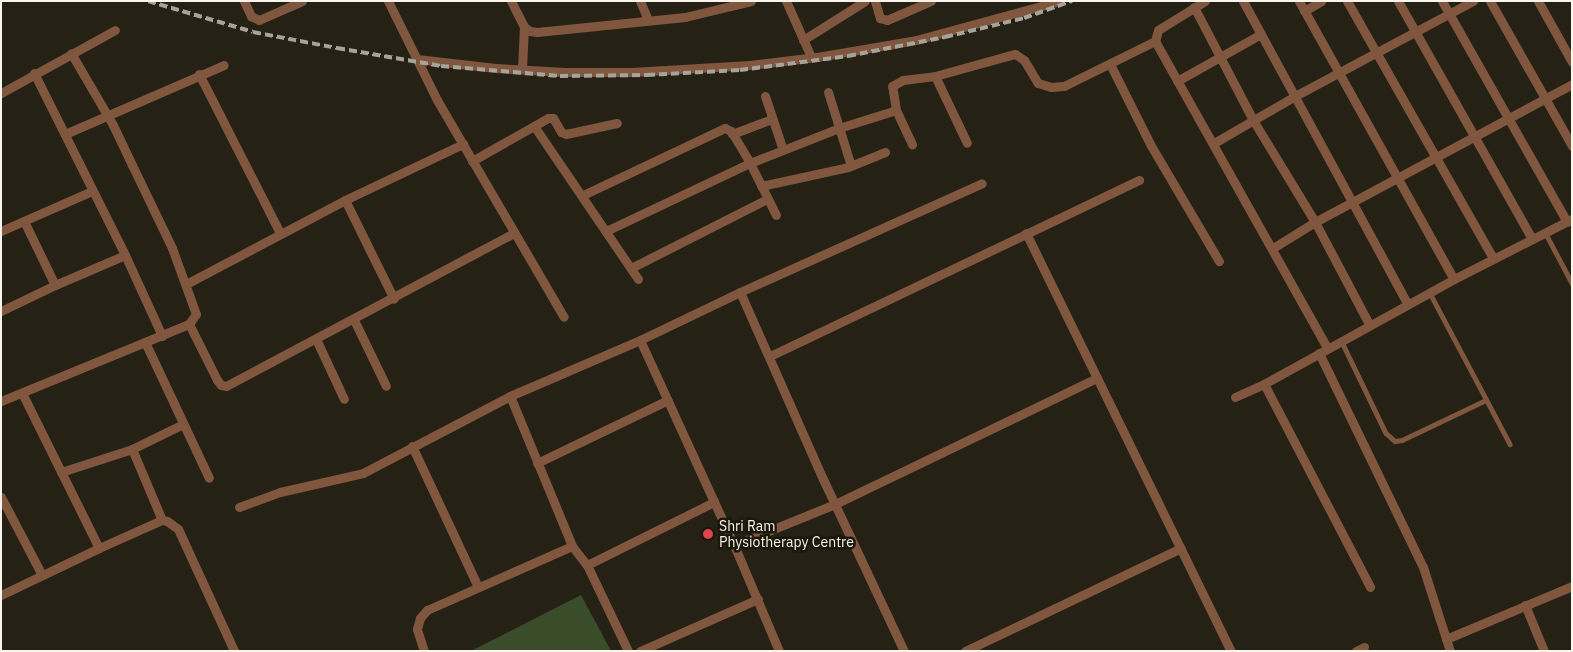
<!DOCTYPE html>
<html>
<head>
<meta charset="utf-8">
<style>
  body { margin:0 }
  #map { position:relative; width:1573px; height:652px; overflow:hidden; background:#252114; font-family:"IBM Plex Sans",sans-serif }
  div>[style] { position:absolute }
  .green>* { inset:0; background:#3a4d2b }
  .service>* { height:4.5px; margin:-2.25px; padding:0 2.25px; transform-origin:2.25px; border-radius:2.25px; background:#80563e }
  .minor>* { height:9px; margin:-4.5px; padding:0 4.5px; transform-origin:4.5px; border-radius:4.5px; background:#80563e }
  .rail>* { height:4px; margin-top:-2px; transform-origin:0; background:repeating-linear-gradient(90deg,#a6a399 0 8px,transparent 0 12px) }
  .dots>* { width:14px; height:14px; translate:-50% -50%; box-sizing:border-box; border:2px solid #1b180b; border-radius:50% }
  span { translate:-50% -50%; white-space:nowrap; text-align:center; line-height:1.15; -webkit-text-stroke:5px #1b180b; paint-order:stroke }
  .poi-label { font-size:14px; color:#f7f5ec }
  .left { translate:0 -50%; text-align:left }
  .frame { position:absolute; inset:0; border:2px solid #f7f5ec; pointer-events:none }
</style>
</head>
<body>
<div id="map">
  <div class="green">
    <div style="clip-path:polygon(581px 595px,611px 651px,471px 651px)"></div>
  </div>
  <div class="service">
    <div style="left:1545px;top:232px;width:58px;rotate:62.1deg"></div>
    <div style="left:1430px;top:293px;width:171px;rotate:62.1deg"></div>
    <div style="left:1341px;top:340px;width:103px;rotate:64.2deg"></div>
    <div style="left:1386px;top:433px;width:12px;rotate:42deg"></div>
    <div style="left:1395px;top:441px;width:7px;rotate:-8deg"></div>
    <div style="left:1402px;top:440px;width:93px;rotate:-25.5deg"></div>
  </div>
  <div class="minor">
    <div style="left:244px;top:1px;width:17px;rotate:65deg"></div>
    <div style="left:251px;top:16px;width:9px;rotate:27deg"></div>
    <div style="left:259px;top:20px;width:47px;rotate:-23.8deg"></div>
    <div style="left:388px;top:1px;width:110px;rotate:63.7deg"></div>
    <div style="left:437px;top:100px;width:251px;rotate:59.7deg"></div>
    <div style="left:511px;top:1px;width:29px;rotate:63deg"></div>
    <div style="left:524px;top:27px;width:7px;rotate:34deg"></div>
    <div style="left:530px;top:31px;width:7px;rotate:8deg"></div>
    <div style="left:537px;top:32px;width:149px;rotate:-5.8deg"></div>
    <div style="left:685px;top:17px;width:68px;rotate:-13.6deg"></div>
    <div style="left:640px;top:1px;width:21px;rotate:67deg"></div>
    <div style="left:786px;top:1px;width:61px;rotate:65.9deg"></div>
    <div style="left:875px;top:1px;width:18px;rotate:74deg"></div>
    <div style="left:880px;top:18px;width:7px;rotate:16deg"></div>
    <div style="left:887px;top:20px;width:48px;rotate:-23.4deg"></div>
    <div style="left:1205px;top:1px;width:55px;rotate:148.3deg"></div>
    <div style="left:1158px;top:30px;width:11px;rotate:105deg"></div>
    <div style="left:1155px;top:41px;width:352px;rotate:60.7deg"></div>
    <div style="left:1243px;top:1px;width:344px;rotate:61.5deg"></div>
    <div style="left:1299px;top:1px;width:318px;rotate:60.9deg"></div>
    <div style="left:1347px;top:1px;width:296px;rotate:60.4deg"></div>
    <div style="left:1398px;top:1px;width:273px;rotate:60.6deg"></div>
    <div style="left:1442px;top:1px;width:254px;rotate:60.5deg"></div>
    <div style="left:1490px;top:1px;width:167px;rotate:60.5deg"></div>
    <div style="left:1538px;top:1px;width:70px;rotate:60.9deg"></div>
    <div style="left:1194px;top:7px;width:127px;rotate:62.4deg"></div>
    <div style="left:1253px;top:120px;width:119px;rotate:58.7deg"></div>
    <div style="left:1315px;top:222px;width:115px;rotate:62.1deg"></div>
    <div style="left:1304px;top:11px;width:20px;rotate:-30deg"></div>
    <div style="left:803px;top:40px;width:73px;rotate:-32.2deg"></div>
    <div style="left:417px;top:59px;width:79px;rotate:6.6deg"></div>
    <div style="left:495px;top:68px;width:70px;rotate:3.3deg"></div>
    <div style="left:565px;top:72px;width:66px"></div>
    <div style="left:631px;top:72px;width:119px;rotate:-3.4deg"></div>
    <div style="left:750px;top:65px;width:67px;rotate:-6.8deg"></div>
    <div style="left:817px;top:57px;width:100px;rotate:-9.7deg"></div>
    <div style="left:916px;top:40px;width:149px;rotate:-15.2deg"></div>
    <div style="left:1110px;top:64px;width:89px;rotate:63.4deg"></div>
    <div style="left:1150px;top:144px;width:136px;rotate:59.5deg"></div>
    <div style="left:522px;top:69px;width:42px;rotate:-87.3deg"></div>
    <div style="left:34px;top:73px;width:203px;rotate:63.4deg"></div>
    <div style="left:125px;top:255px;width:89px;rotate:65.4deg"></div>
    <div style="left:199px;top:74px;width:178px;rotate:63deg"></div>
    <div style="left:935px;top:76px;width:74px;rotate:64.5deg"></div>
    <div style="left:1177px;top:81px;width:96px;rotate:-29.2deg"></div>
    <div style="left:828px;top:92px;width:77px;rotate:72.7deg"></div>
    <div style="left:1px;top:93px;width:130px;rotate:-28.9deg"></div>
    <div style="left:765px;top:96px;width:57px;rotate:71.6deg"></div>
    <div style="left:896px;top:110px;width:24px;rotate:-99deg"></div>
    <div style="left:892px;top:86px;width:13px;rotate:-29deg"></div>
    <div style="left:903px;top:80px;width:32px;rotate:-7deg"></div>
    <div style="left:935px;top:76px;width:83px;rotate:-15.4deg"></div>
    <div style="left:1015px;top:54px;width:11px;rotate:34deg"></div>
    <div style="left:1024px;top:60px;width:27px;rotate:59deg"></div>
    <div style="left:1038px;top:83px;width:14px;rotate:17deg"></div>
    <div style="left:1051px;top:87px;width:13px;rotate:-4deg"></div>
    <div style="left:1064px;top:86px;width:102px;rotate:-26.3deg"></div>
    <div style="left:534px;top:126px;width:185px;rotate:55.8deg"></div>
    <div style="left:65px;top:134px;width:173px;rotate:-23.5deg"></div>
    <div style="left:732px;top:134px;width:43px;rotate:-20.6deg"></div>
    <div style="left:1214px;top:143px;width:94px;rotate:-30.1deg"></div>
    <div style="left:1295px;top:96px;width:202px;rotate:-28.1deg"></div>
    <div style="left:472px;top:161px;width:87px;rotate:-29.5deg"></div>
    <div style="left:548px;top:118px;width:5px"></div>
    <div style="left:553px;top:118px;width:16px;rotate:60deg"></div>
    <div style="left:561px;top:132px;width:5px;rotate:22deg"></div>
    <div style="left:566px;top:134px;width:52px;rotate:-12.2deg"></div>
    <div style="left:761px;top:186px;width:89px;rotate:-12.3deg"></div>
    <div style="left:848px;top:167px;width:40px;rotate:-22deg"></div>
    <div style="left:583px;top:195px;width:157px;rotate:-25.3deg"></div>
    <div style="left:725px;top:128px;width:7px;rotate:27deg"></div>
    <div style="left:731px;top:131px;width:37px;rotate:59deg"></div>
    <div style="left:750px;top:163px;width:58px;rotate:63.4deg"></div>
    <div style="left:345px;top:200px;width:110px;rotate:63.7deg"></div>
    <div style="left:24px;top:221px;width:71px;rotate:64.2deg"></div>
    <div style="left:1px;top:231px;width:99px;rotate:-23.7deg"></div>
    <div style="left:606px;top:231px;width:159px;rotate:-25.3deg"></div>
    <div style="left:750px;top:163px;width:96px;rotate:-21.5deg"></div>
    <div style="left:839px;top:128px;width:60px;rotate:-17.5deg"></div>
    <div style="left:896px;top:110px;width:38px;rotate:65deg"></div>
    <div style="left:1026px;top:233px;width:466px;rotate:63.9deg"></div>
    <div style="left:1273px;top:248px;width:49px;rotate:-31.8deg"></div>
    <div style="left:1315px;top:222px;width:292px;rotate:-28.2deg"></div>
    <div style="left:631px;top:268px;width:153px;rotate:-26.9deg"></div>
    <div style="left:186px;top:284px;width:180px;rotate:-27.8deg"></div>
    <div style="left:345px;top:200px;width:131px;rotate:-25.4deg"></div>
    <div style="left:740px;top:292px;width:205px;rotate:66.1deg"></div>
    <div style="left:823px;top:479px;width:190px;rotate:64.8deg"></div>
    <div style="left:1px;top:311px;width:60px;rotate:-25.7deg"></div>
    <div style="left:55px;top:285px;width:76px;rotate:-23.2deg"></div>
    <div style="left:354px;top:320px;width:73px;rotate:64.1deg"></div>
    <div style="left:189px;top:324px;width:63px;rotate:63.4deg"></div>
    <div style="left:217px;top:380px;width:6px;rotate:51deg"></div>
    <div style="left:221px;top:385px;width:5px;rotate:11deg"></div>
    <div style="left:226px;top:386px;width:326px;rotate:-28deg"></div>
    <div style="left:316px;top:339px;width:66px;rotate:65deg"></div>
    <div style="left:640px;top:340px;width:226px;rotate:65.4deg"></div>
    <div style="left:734px;top:545px;width:115px;rotate:67deg"></div>
    <div style="left:145px;top:342px;width:150px;rotate:64.8deg"></div>
    <div style="left:1319px;top:353px;width:238px;rotate:64.1deg"></div>
    <div style="left:1423px;top:567px;width:88px;rotate:72.2deg"></div>
    <div style="left:770px;top:356px;width:409px;rotate:-25.5deg"></div>
    <div style="left:1264px;top:384px;width:229px;rotate:62.4deg"></div>
    <div style="left:22px;top:393px;width:173px;rotate:63.6deg"></div>
    <div style="left:510px;top:396px;width:162px;rotate:67.5deg"></div>
    <div style="left:572px;top:546px;width:24px;rotate:52deg"></div>
    <div style="left:587px;top:565px;width:95px;rotate:64.5deg"></div>
    <div style="left:1235px;top:397px;width:32px;rotate:-24deg"></div>
    <div style="left:1264px;top:384px;width:217px;rotate:-28.9deg"></div>
    <div style="left:1454px;top:279px;width:132px;rotate:-27deg"></div>
    <div style="left:1px;top:401px;width:203px;rotate:-22.3deg"></div>
    <div style="left:189px;top:324px;width:12px;rotate:-55deg"></div>
    <div style="left:196px;top:314px;width:70px;rotate:-110deg"></div>
    <div style="left:172px;top:248px;width:92px;rotate:-115.7deg"></div>
    <div style="left:132px;top:165px;width:44px;rotate:-115.4deg"></div>
    <div style="left:113px;top:125px;width:83px;rotate:-120.3deg"></div>
    <div style="left:412px;top:446px;width:156px;rotate:64.9deg"></div>
    <div style="left:132px;top:449px;width:77px;rotate:67.1deg"></div>
    <div style="left:537px;top:463px;width:145px;rotate:-25.7deg"></div>
    <div style="left:61px;top:472px;width:75px;rotate:-17.9deg"></div>
    <div style="left:132px;top:449px;width:57px;rotate:-26.1deg"></div>
    <div style="left:1px;top:497px;width:88px;rotate:62.3deg"></div>
    <div style="left:239px;top:507px;width:44px;rotate:-20.1deg"></div>
    <div style="left:280px;top:492px;width:85px;rotate:-12.9deg"></div>
    <div style="left:363px;top:473px;width:166px;rotate:-27.6deg"></div>
    <div style="left:510px;top:396px;width:142px;rotate:-23.3deg"></div>
    <div style="left:640px;top:340px;width:111px;rotate:-25.6deg"></div>
    <div style="left:740px;top:292px;width:265px;rotate:-24.2deg"></div>
    <div style="left:734px;top:545px;width:109px;rotate:-22.1deg"></div>
    <div style="left:835px;top:504px;width:291px;rotate:-25.7deg"></div>
    <div style="left:587px;top:565px;width:142px;rotate:-26.4deg"></div>
    <div style="left:1px;top:595px;width:109px;rotate:-25.6deg"></div>
    <div style="left:99px;top:548px;width:69px;rotate:-24deg"></div>
    <div style="left:162px;top:520px;width:5px;rotate:11deg"></div>
    <div style="left:167px;top:521px;width:14px;rotate:36deg"></div>
    <div style="left:178px;top:529px;width:134px;rotate:65.3deg"></div>
    <div style="left:1525px;top:605px;width:50px;rotate:67.6deg"></div>
    <div style="left:1446px;top:639px;width:137px;rotate:-22.8deg"></div>
    <div style="left:424px;top:651px;width:23px;rotate:-108deg"></div>
    <div style="left:417px;top:629px;width:11px;rotate:-75deg"></div>
    <div style="left:420px;top:618px;width:11px;rotate:-49deg"></div>
    <div style="left:427px;top:610px;width:158px;rotate:-23.8deg"></div>
    <div style="left:640px;top:651px;width:129px;rotate:-23.8deg"></div>
    <div style="left:965px;top:651px;width:239px;rotate:-25.5deg"></div>
    <div style="left:1356px;top:651px;width:9px;rotate:-27deg"></div>
  </div>
  <div class="rail">
    <div style="left:148px;top:1px;width:109px;rotate:16.4deg"></div>
    <div style="left:253px;top:32px;width:86px;rotate:10.8deg"></div>
    <div style="left:337px;top:48px;width:106px;rotate:9.8deg"></div>
    <div style="left:441px;top:66px;width:119px;rotate:4.8deg"></div>
    <div style="left:560px;top:76px;width:87px;rotate:-0.7deg"></div>
    <div style="left:647px;top:75px;width:93px;rotate:-3.1deg"></div>
    <div style="left:740px;top:70px;width:109px;rotate:-7.4deg"></div>
    <div style="left:848px;top:56px;width:99px;rotate:-11.1deg"></div>
    <div style="left:945px;top:37px;width:81px;rotate:-13.5deg"></div>
    <div style="left:1024px;top:18px;width:51px;rotate:-19.5deg"></div>
  </div>
  <div class="dots">
    <div style="left:708px;top:534px;background:#e0444e"></div>
  </div>
  <div class="poi-label">
    <span class="left" style="left:719px;top:534px">Shri Ram<br>Physiotherapy Centre</span>
  </div>
  <div class="frame"></div>
</div>
</body>
</html>
